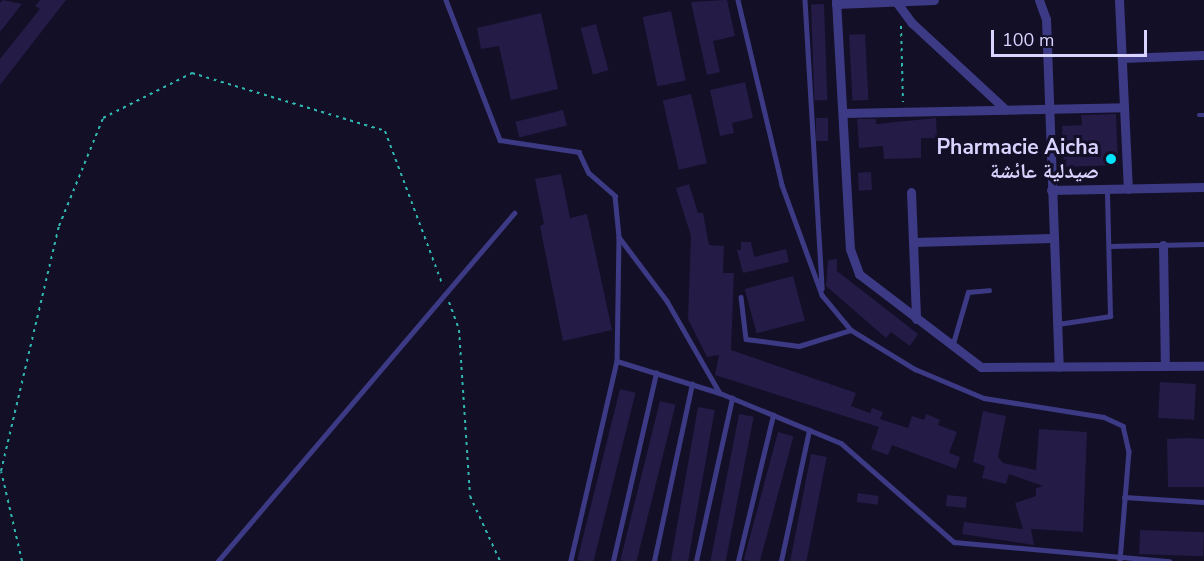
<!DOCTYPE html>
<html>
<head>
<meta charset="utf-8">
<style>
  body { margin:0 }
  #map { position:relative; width:1204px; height:561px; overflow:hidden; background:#130f26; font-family:"Nunito Sans","Noto Naskh Arabic",sans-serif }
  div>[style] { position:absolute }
  .building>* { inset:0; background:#241b47; transform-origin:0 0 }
  .path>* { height:2px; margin-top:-1px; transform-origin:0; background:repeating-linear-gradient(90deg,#2fb8b0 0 3px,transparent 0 7.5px) }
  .service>* { height:4.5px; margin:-2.25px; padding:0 2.25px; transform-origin:2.25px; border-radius:2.25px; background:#3d3a85 }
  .minor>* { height:9px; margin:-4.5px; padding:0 4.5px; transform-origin:4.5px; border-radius:4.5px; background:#3d3a85 }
  .dots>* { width:16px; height:16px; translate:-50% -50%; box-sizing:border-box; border:3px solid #130f26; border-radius:50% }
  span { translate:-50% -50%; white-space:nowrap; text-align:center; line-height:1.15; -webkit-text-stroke:6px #130f26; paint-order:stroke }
  .poi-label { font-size:21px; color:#d9d4ff; font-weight:700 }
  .right { translate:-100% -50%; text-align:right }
  .scale { position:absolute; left:991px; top:30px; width:156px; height:27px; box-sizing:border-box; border:3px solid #d9d4ff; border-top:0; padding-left:8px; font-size:18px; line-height:21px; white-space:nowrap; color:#d9d4ff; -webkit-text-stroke:4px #130f26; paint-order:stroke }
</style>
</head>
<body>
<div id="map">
  <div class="building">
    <div style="clip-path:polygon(3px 0,22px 4px,0 32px,0 3px)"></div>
    <div style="clip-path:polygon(40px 0,66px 0,0 85px,0 59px,40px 9px,35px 6px)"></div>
    <div style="clip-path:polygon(724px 0,727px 0,735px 36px,713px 41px,720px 72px,707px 75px,691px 2px)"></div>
    <div style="left:824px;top:4px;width:96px;height:13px;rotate:88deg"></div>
    <div style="left:671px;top:11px;width:71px;height:29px;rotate:78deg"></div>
    <div style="clip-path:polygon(541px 13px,558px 89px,511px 100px,499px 46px,481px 49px,477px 28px)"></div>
    <div style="left:596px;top:24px;width:48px;height:16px;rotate:75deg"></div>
    <div style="left:865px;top:34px;width:66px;height:16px;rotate:87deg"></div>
    <div style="clip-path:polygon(745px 82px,753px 118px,732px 123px,734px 133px,720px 136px,710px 90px)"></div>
    <div style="left:691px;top:94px;width:71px;height:29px;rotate:77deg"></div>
    <div style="left:563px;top:110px;width:16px;height:49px;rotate:76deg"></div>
    <div style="clip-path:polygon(1116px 114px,1118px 165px,1064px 167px,1062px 126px,1082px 125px,1081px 115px)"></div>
    <div style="left:816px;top:118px;width:12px;height:23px"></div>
    <div style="clip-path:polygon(936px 118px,937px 138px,921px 138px,921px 158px,884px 159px,883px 146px,859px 148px,857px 119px,876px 119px,876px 124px)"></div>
    <div style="left:871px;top:172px;width:18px;height:13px;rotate:87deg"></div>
    <div style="clip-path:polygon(561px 174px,570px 218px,587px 214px,612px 330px,563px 341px,540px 226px,544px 224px,535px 179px)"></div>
    <div style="clip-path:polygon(689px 184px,698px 213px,703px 213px,709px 245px,724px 246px,723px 273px,734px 273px,731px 350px,856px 393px,851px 406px,870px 413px,872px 408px,883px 412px,880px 419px,908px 428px,912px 416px,924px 420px,926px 414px,940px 420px,938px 425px,957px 432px,949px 453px,960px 457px,956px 469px,892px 445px,888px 455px,871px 449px,879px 427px,715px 375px,719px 355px,707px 357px,688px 319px,691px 236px,676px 188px)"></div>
    <div style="clip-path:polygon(741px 242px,751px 242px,754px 257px,786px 249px,789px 262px,743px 273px,737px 250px,741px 250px)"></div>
    <div style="clip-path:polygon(837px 259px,837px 271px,918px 334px,910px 346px,891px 332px,886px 338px,826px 286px,828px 260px)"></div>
    <div style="left:793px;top:276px;width:46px;height:50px;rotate:75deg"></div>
    <div style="left:1160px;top:382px;width:36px;height:36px;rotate:3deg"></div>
    <div style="left:620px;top:389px;width:16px;height:176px;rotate:14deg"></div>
    <div style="left:660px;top:401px;width:16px;height:164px;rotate:14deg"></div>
    <div style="left:698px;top:407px;width:17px;height:158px;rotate:10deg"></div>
    <div style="clip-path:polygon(983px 411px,1006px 416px,998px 457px,1003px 463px,1036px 470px,1039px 429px,1087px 432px,1083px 532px,1031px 529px,1034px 545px,962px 534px,964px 522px,1023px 529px,1015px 503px,1036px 496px,1036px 488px,1043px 486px,1009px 474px,1006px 484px,982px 478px,985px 466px,973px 462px)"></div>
    <div style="left:739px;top:414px;width:15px;height:150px;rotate:11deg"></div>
    <div style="left:778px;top:432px;width:16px;height:132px;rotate:15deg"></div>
    <div style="clip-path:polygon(1187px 438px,1204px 439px,1204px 487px,1168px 487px,1167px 439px)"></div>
    <div style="left:811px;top:454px;width:16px;height:109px;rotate:11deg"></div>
    <div style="left:858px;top:493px;width:21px;height:9px;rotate:8deg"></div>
    <div style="left:947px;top:495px;width:20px;height:11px;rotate:6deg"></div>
    <div style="left:1140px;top:530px;width:64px;height:24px;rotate:2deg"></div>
  </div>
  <div class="path">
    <div style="left:901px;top:26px;width:76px;rotate:88.5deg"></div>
    <div style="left:449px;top:302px;width:30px;rotate:70deg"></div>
    <div style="left:459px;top:330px;width:166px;rotate:86.2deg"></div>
    <div style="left:470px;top:496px;width:72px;rotate:65.2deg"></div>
    <div style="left:22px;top:561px;width:92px;rotate:-103.1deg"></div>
    <div style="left:1px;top:471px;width:252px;rotate:-76.7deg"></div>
    <div style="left:59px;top:226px;width:117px;rotate:-67.8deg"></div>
    <div style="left:103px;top:118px;width:100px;rotate:-26.8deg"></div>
    <div style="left:192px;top:73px;width:202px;rotate:16.7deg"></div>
    <div style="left:385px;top:131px;width:165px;rotate:69.5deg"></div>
  </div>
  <div class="service">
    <div style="left:446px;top:0;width:150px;rotate:68.9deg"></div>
    <div style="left:500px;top:140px;width:80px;rotate:8.6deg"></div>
    <div style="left:579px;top:152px;width:23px;rotate:65deg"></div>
    <div style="left:589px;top:173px;width:35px;rotate:41deg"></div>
    <div style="left:615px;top:196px;width:41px;rotate:84.4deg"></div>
    <div style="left:619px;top:237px;width:124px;rotate:90.9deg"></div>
    <div style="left:617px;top:361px;width:205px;rotate:103deg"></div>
    <div style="left:738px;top:0;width:190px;rotate:76.6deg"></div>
    <div style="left:782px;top:185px;width:117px;rotate:70deg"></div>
    <div style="left:822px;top:295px;width:45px;rotate:50.4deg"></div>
    <div style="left:851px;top:330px;width:75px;rotate:31.4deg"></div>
    <div style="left:915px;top:369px;width:75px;rotate:22.8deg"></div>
    <div style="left:984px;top:398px;width:121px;rotate:9deg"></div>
    <div style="left:1104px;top:417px;width:21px;rotate:25deg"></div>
    <div style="left:1123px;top:426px;width:26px;rotate:77deg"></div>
    <div style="left:1129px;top:451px;width:110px;rotate:94.7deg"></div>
    <div style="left:805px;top:0;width:289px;rotate:86.6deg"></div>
    <div style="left:1199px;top:115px;width:5px"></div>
    <div style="left:619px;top:237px;width:80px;rotate:53.1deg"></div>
    <div style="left:667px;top:301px;width:106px;rotate:60.1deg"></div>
    <div style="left:720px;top:393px;width:131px;rotate:22.5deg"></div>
    <div style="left:841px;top:443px;width:150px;rotate:41.2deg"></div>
    <div style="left:954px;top:542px;width:216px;rotate:5.1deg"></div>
    <div style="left:1110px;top:246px;width:94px;rotate:-1.2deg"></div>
    <div style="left:741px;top:297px;width:42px;rotate:83.2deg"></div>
    <div style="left:746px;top:339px;width:53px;rotate:7.5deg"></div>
    <div style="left:799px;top:346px;width:54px;rotate:-17.1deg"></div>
    <div style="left:1058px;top:324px;width:53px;rotate:-8.7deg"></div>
    <div style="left:1110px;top:316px;width:127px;rotate:-91.4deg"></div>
    <div style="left:952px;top:347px;width:57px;rotate:-73.8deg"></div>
    <div style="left:968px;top:292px;width:21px;rotate:-5deg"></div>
    <div style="left:617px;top:361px;width:108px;rotate:17.3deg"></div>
    <div style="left:1124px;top:497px;width:80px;rotate:3.6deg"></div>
    <div style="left:218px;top:561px;width:457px;rotate:-49.6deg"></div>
    <div style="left:613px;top:561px;width:193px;rotate:-77.1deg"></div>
    <div style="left:654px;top:561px;width:181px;rotate:-77.9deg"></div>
    <div style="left:696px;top:561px;width:167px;rotate:-77.5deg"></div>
    <div style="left:738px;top:561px;width:150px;rotate:-76.5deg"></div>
    <div style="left:781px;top:561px;width:134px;rotate:-77.9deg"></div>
  </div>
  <div class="minor">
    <div style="left:836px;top:0;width:249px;rotate:86.8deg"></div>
    <div style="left:850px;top:249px;width:27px;rotate:70deg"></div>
    <div style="left:859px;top:274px;width:153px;rotate:37.3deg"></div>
    <div style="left:981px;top:367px;width:223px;rotate:-0.3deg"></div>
    <div style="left:895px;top:0;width:29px;rotate:54deg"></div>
    <div style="left:912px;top:23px;width:127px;rotate:42.8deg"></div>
    <div style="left:1039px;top:0;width:20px;rotate:70deg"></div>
    <div style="left:1046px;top:19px;width:348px;rotate:87.9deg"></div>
    <div style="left:1119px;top:0;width:189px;rotate:87.3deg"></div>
    <div style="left:836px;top:4px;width:98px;rotate:-2.3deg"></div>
    <div style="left:1122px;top:58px;width:82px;rotate:-2.1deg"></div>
    <div style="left:845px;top:113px;width:279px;rotate:-1.2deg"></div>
    <div style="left:1051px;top:190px;width:153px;rotate:-1.1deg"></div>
    <div style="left:911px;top:192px;width:127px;rotate:87.7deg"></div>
    <div style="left:914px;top:242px;width:138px;rotate:-1.7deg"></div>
    <div style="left:1163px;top:245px;width:121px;rotate:89.1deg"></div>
  </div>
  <div class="dots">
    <div style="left:1111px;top:159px;background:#00e5ff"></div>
  </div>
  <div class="poi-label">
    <span class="right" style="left:1099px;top:159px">Pharmacie Aicha<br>صيدلية عائشة</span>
  </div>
  <div class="scale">100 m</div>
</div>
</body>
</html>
